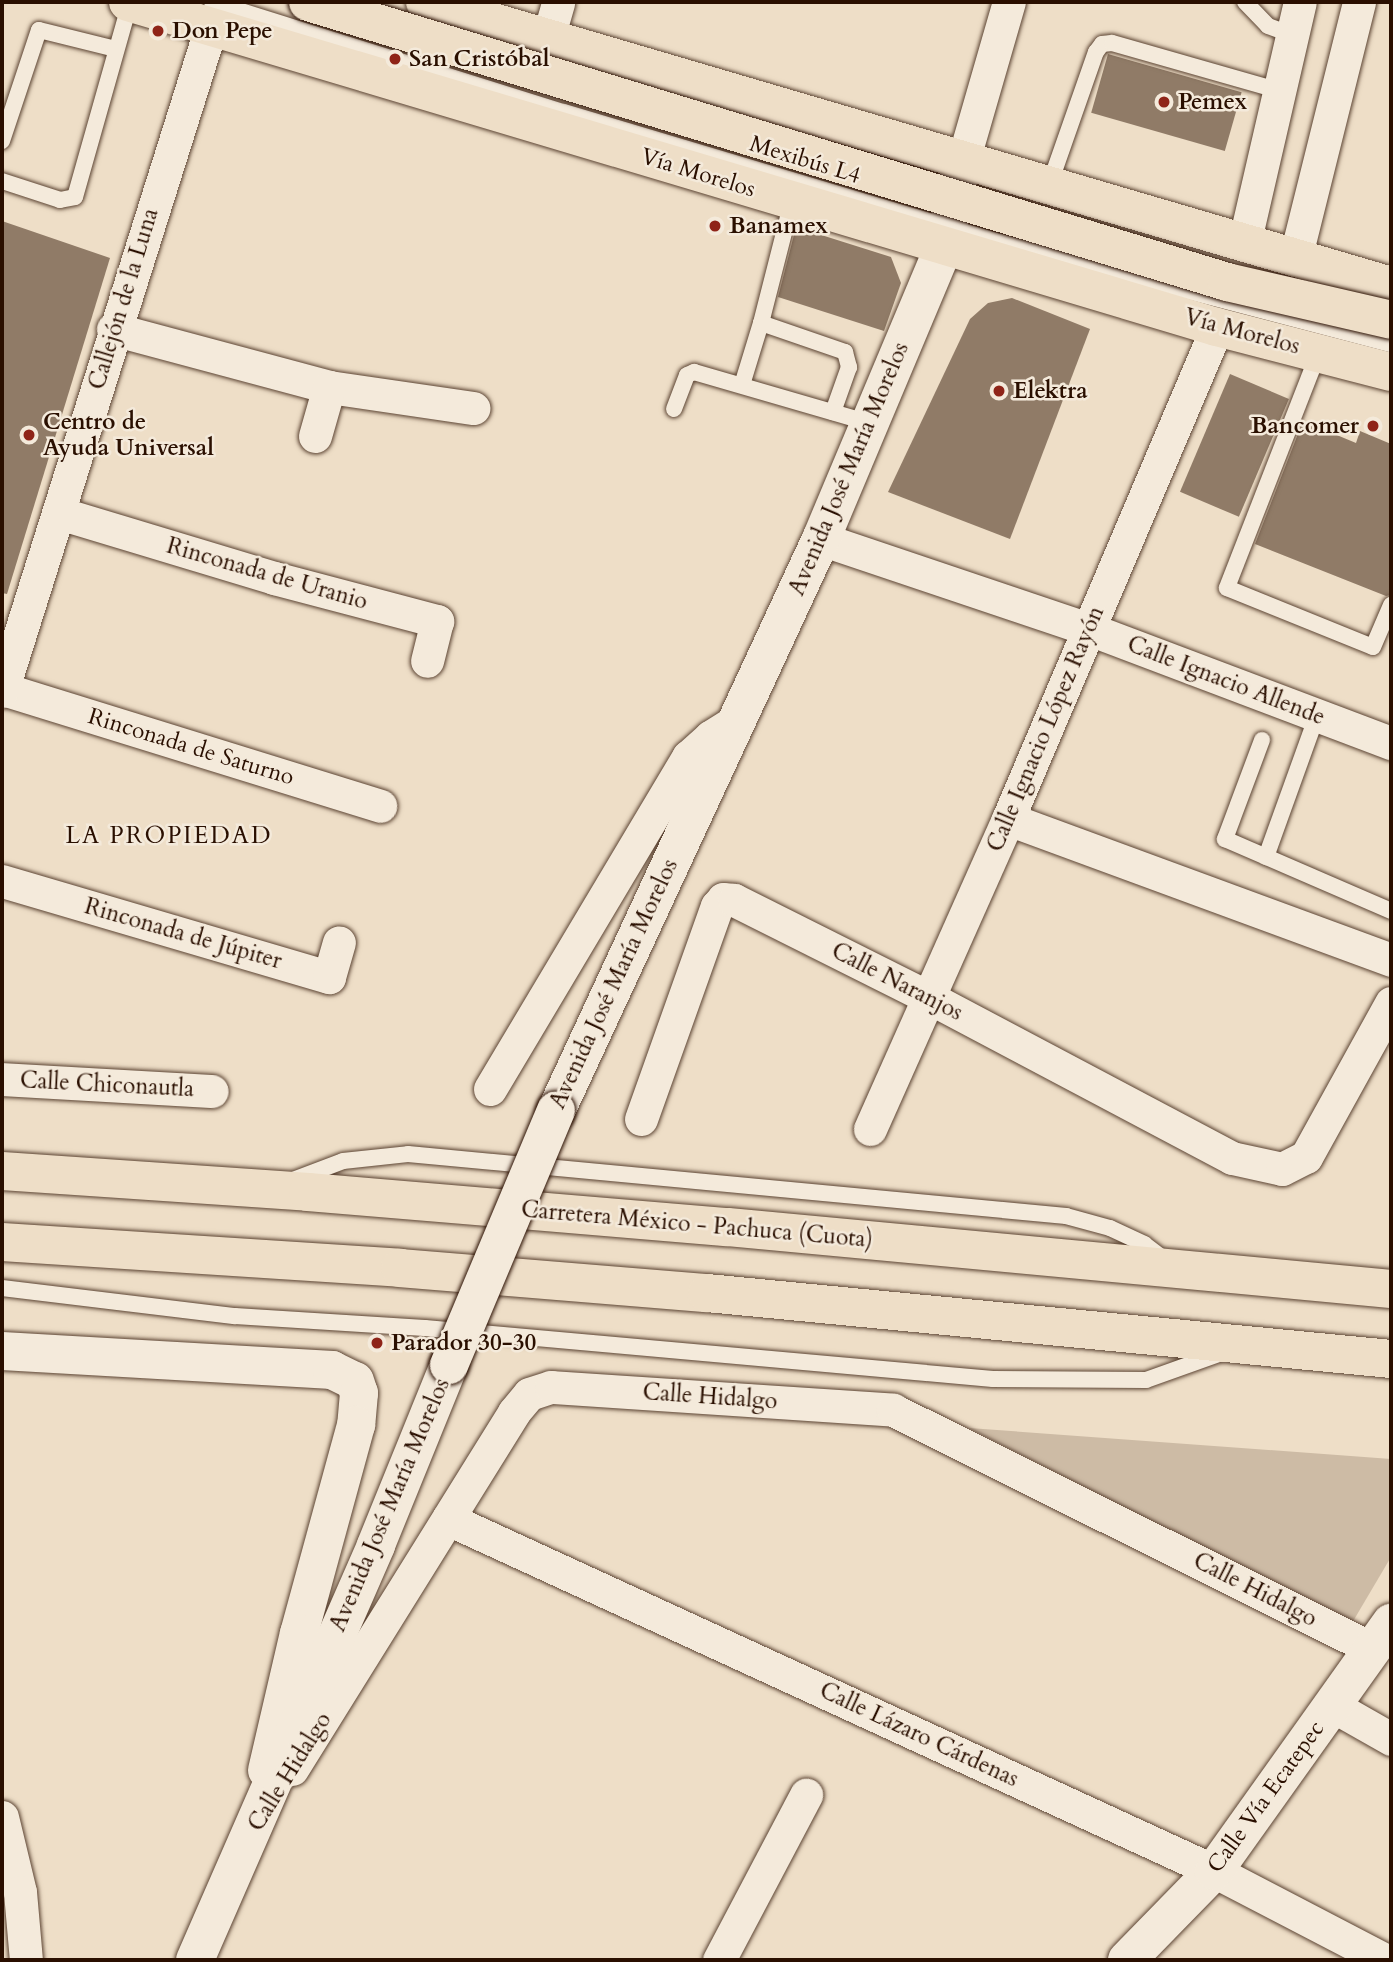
<!DOCTYPE html>
<html>
<head>
<meta charset="utf-8">
<style>
  body { margin:0 }
  #map { position:relative; width:1393px; height:1962px; overflow:hidden; background:#eedec7; font-family:Cardo,serif }
  div>[style] { position:absolute }
  .green>* { inset:0; background:#cdbba5 }
  .building>* { inset:0; background:#907b67; transform-origin:0 0 }
  .roads { filter:drop-shadow(0 0 2px #5b4332) drop-shadow(0 0 2px #5b4332) }
  .service>* { height:16px; margin:-8px; padding:0 8px; transform-origin:8px; border-radius:8px; background:#f4eadb }
  .minor>* { height:33px; margin:-16.5px; padding:0 16.5px; transform-origin:16.5px; border-radius:16.5px; background:#f4eadb }
  .tertiary>* { height:38px; margin:-19px; padding:0 19px; transform-origin:19px; border-radius:19px; background:#f4eadb }
  .secondary>* { height:38px; margin:-19px; padding:0 19px; transform-origin:19px; border-radius:19px; background:#f4eadb }
  .primary>* { height:38px; margin:-19px; padding:0 19px; transform-origin:19px; border-radius:19px; background:#eedec7 }
  .motorway>* { height:38px; margin:-19px; padding:0 19px; transform-origin:19px; border-radius:19px; background:#eedec7 }
  .bridges { filter:drop-shadow(0 0 2px #2a0f00) drop-shadow(0 0 2px #2a0f00) }
  .secondary-bridge>* { height:38px; margin:-19px; padding:0 19px; transform-origin:19px; border-radius:19px; background:#f4eadb }
  .primary-bridge>* { height:38px; margin:-19px; padding:0 19px; transform-origin:19px; border-radius:19px; background:#eedec7 }
  .dots>* { width:19px; height:19px; translate:-50% -50%; box-sizing:border-box; border:4px solid #f4eadb; border-radius:50% }
  span { translate:-50% -50%; white-space:nowrap; text-align:center; line-height:1.15; -webkit-text-stroke:5px #f4eadb; paint-order:stroke }
  .poi-label { font-size:23px; color:#2a0f00; font-weight:700 }
  .left { translate:0 -50%; text-align:left }
  .right { translate:-100% -50%; text-align:right }
  .street-label { font-size:23px; color:#2a0f00 }
  .neighbourhood-label { font-size:24px; color:#2a0f00; letter-spacing:2px }
  .frame { position:absolute; inset:0; border:4px solid #2a0f00; pointer-events:none }
</style>
</head>
<body>
<div id="map">
  <div class="green">
    <div style="clip-path:polygon(969px 1428px,1391px 1459px,1391px 1557px,1352px 1623px)"></div>
  </div>
  <div class="building">
    <div style="left:1108px;top:54px;width:139px;height:61px;rotate:16deg"></div>
    <div style="clip-path:polygon(2px 221px,110px 258px,7px 594px,2px 593px)"></div>
    <div style="clip-path:polygon(796px 227px,891px 257px,901px 283px,884px 331px,778px 297px)"></div>
    <div style="clip-path:polygon(1012px 298px,1090px 329px,1010px 539px,888px 492px,970px 319px,988px 303px)"></div>
    <div style="left:1230px;top:374px;width:64px;height:128px;rotate:23deg"></div>
    <div style="clip-path:polygon(1303px 421px,1356px 443px,1360px 431px,1391px 444px,1391px 595px,1386px 596px,1255px 544px)"></div>
  </div>
  <div class="roads">
    <div class="service">
      <div style="left:212px;top:2px;width:369px;rotate:17.4deg"></div>
      <div style="left:564px;top:112px;width:456px;rotate:16.6deg"></div>
      <div style="left:1001px;top:242px;width:403px;rotate:14.7deg"></div>
      <div style="left:1245px;top:2px;width:33px;rotate:46deg"></div>
      <div style="left:1268px;top:26px;width:27px;rotate:20deg"></div>
      <div style="left:2px;top:141px;width:117px;rotate:-71.6deg"></div>
      <div style="left:39px;top:30px;width:79px;rotate:13.9deg"></div>
      <div style="left:2px;top:181px;width:61px;rotate:18.1deg"></div>
      <div style="left:60px;top:200px;width:15px;rotate:-11deg"></div>
      <div style="left:75px;top:197px;width:202px;rotate:-74.2deg"></div>
      <div style="left:1049px;top:186px;width:142px;rotate:-70.7deg"></div>
      <div style="left:1096px;top:52px;width:10px;rotate:-53deg"></div>
      <div style="left:1102px;top:44px;width:10px;rotate:-6deg"></div>
      <div style="left:1112px;top:43px;width:175px;rotate:15.9deg"></div>
      <div style="left:761px;top:323px;width:126px;rotate:-75.7deg"></div>
      <div style="left:1318px;top:354px;width:251px;rotate:111.3deg"></div>
      <div style="left:1227px;top:588px;width:157px;rotate:22deg"></div>
      <div style="left:1373px;top:647px;width:46px;rotate:-66.8deg"></div>
      <div style="left:742px;top:385px;width:65px;rotate:-73deg"></div>
      <div style="left:761px;top:323px;width:89px;rotate:19deg"></div>
      <div style="left:845px;top:352px;width:16px;rotate:75deg"></div>
      <div style="left:849px;top:367px;width:48px;rotate:109.6deg"></div>
      <div style="left:674px;top:409px;width:36px;rotate:-69deg"></div>
      <div style="left:687px;top:375px;width:8px;rotate:-23deg"></div>
      <div style="left:694px;top:372px;width:183px;rotate:16.2deg"></div>
      <div style="left:1262px;top:740px;width:106px;rotate:110.5deg"></div>
      <div style="left:1225px;top:839px;width:181px;rotate:23.4deg"></div>
      <div style="left:1266px;top:857px;width:151px;rotate:-70.2deg"></div>
      <div style="left:293px;top:1180px;width:53px;rotate:-20.8deg"></div>
      <div style="left:343px;top:1161px;width:65px;rotate:-6.1deg"></div>
      <div style="left:408px;top:1154px;width:661px;rotate:5.38deg"></div>
      <div style="left:1066px;top:1216px;width:46px;rotate:15.3deg"></div>
      <div style="left:1110px;top:1228px;width:38px;rotate:25deg"></div>
      <div style="left:1144px;top:1244px;width:25px;rotate:37deg"></div>
      <div style="left:2px;top:1288px;width:235px;rotate:6.9deg"></div>
      <div style="left:235px;top:1316px;width:190px;rotate:3.6deg"></div>
      <div style="left:425px;top:1328px;width:570px;rotate:5.13deg"></div>
      <div style="left:993px;top:1379px;width:153px;rotate:0.4deg"></div>
      <div style="left:1146px;top:1380px;width:81px;rotate:-19.6deg"></div>
    </div>
    <div class="minor">
      <div style="left:548px;top:38px;width:37px;rotate:-74deg"></div>
      <div style="left:963px;top:161px;width:166px;rotate:-73.9deg"></div>
      <div style="left:1244px;top:244px;width:248px;rotate:-77deg"></div>
      <div style="left:1295px;top:259px;width:265px;rotate:-76deg"></div>
      <div style="left:113px;top:329px;width:224px;rotate:15deg"></div>
      <div style="left:329px;top:387px;width:146px;rotate:8.3deg"></div>
      <div style="left:315px;top:436px;width:51px;rotate:-74.1deg"></div>
      <div style="left:59px;top:513px;width:225px;rotate:16.8deg"></div>
      <div style="left:274px;top:578px;width:169px;rotate:14.8deg"></div>
      <div style="left:437px;top:621px;width:41px;rotate:104deg"></div>
      <div style="left:821px;top:539px;width:283px;rotate:18.6deg"></div>
      <div style="left:1089px;top:629px;width:323px;rotate:20.7deg"></div>
      <div style="left:3px;top:689px;width:395px;rotate:17.2deg"></div>
      <div style="left:2px;top:691px;width:696px;rotate:-72.53deg"></div>
      <div style="left:1008px;top:819px;width:408px;rotate:20.2deg"></div>
      <div style="left:2px;top:881px;width:341px;rotate:16.4deg"></div>
      <div style="left:329px;top:977px;width:36px;rotate:-74deg"></div>
      <div style="left:2px;top:1079px;width:210px;rotate:3.3deg"></div>
      <div style="left:490px;top:1089px;width:387px;rotate:-59.2deg"></div>
      <div style="left:688px;top:757px;width:30px;rotate:-42deg"></div>
      <div style="left:710px;top:737px;width:31px;rotate:-32deg"></div>
      <div style="left:641px;top:1119px;width:226px;rotate:-70.4deg"></div>
      <div style="left:717px;top:906px;width:9px;rotate:-49deg"></div>
      <div style="left:723px;top:899px;width:11px;rotate:5deg"></div>
      <div style="left:734px;top:900px;width:217px;rotate:26.6deg"></div>
      <div style="left:928px;top:997px;width:344px;rotate:27.9deg"></div>
      <div style="left:1232px;top:1158px;width:51px;rotate:12.4deg"></div>
      <div style="left:1282px;top:1169px;width:27px;rotate:-27deg"></div>
      <div style="left:1306px;top:1157px;width:176px;rotate:-61.1deg"></div>
      <div style="left:870px;top:1129px;width:339px;rotate:-66deg"></div>
      <div style="left:1008px;top:819px;width:535px;rotate:-66.98deg"></div>
      <div style="left:448px;top:1519px;width:843px;rotate:24.68deg"></div>
      <div style="left:1214px;top:1871px;width:193px;rotate:27.5deg"></div>
      <div style="left:1333px;top:1706px;width:67px;rotate:29.6deg"></div>
      <div style="left:292px;top:1769px;width:420px;rotate:-58.1deg"></div>
      <div style="left:514px;top:1412px;width:23px;rotate:-50deg"></div>
      <div style="left:529px;top:1394px;width:23px;rotate:-18deg"></div>
      <div style="left:551px;top:1387px;width:343px;rotate:3.8deg"></div>
      <div style="left:893px;top:1410px;width:536px;rotate:26.47deg"></div>
      <div style="left:2px;top:1817px;width:77px;rotate:76.5deg"></div>
      <div style="left:20px;top:1892px;width:68px;rotate:85deg"></div>
      <div style="left:719px;top:1960px;width:187px;rotate:-62.2deg"></div>
    </div>
    <div class="tertiary">
      <div style="left:2px;top:1351px;width:331px;rotate:3.3deg"></div>
      <div style="left:332px;top:1370px;width:25px;rotate:26deg"></div>
      <div style="left:355px;top:1381px;width:13px;rotate:72deg"></div>
      <div style="left:359px;top:1393px;width:32px;rotate:95deg"></div>
      <div style="left:356px;top:1425px;width:216px;rotate:105.3deg"></div>
      <div style="left:299px;top:1633px;width:141px;rotate:103.1deg"></div>
    </div>
    <div class="secondary">
      <div style="left:556px;top:1111px;width:630px;rotate:-65.14deg"></div>
      <div style="left:821px;top:539px;width:318px;rotate:-67.2deg"></div>
      <div style="left:944px;top:246px;width:82px;rotate:-78deg"></div>
      <div style="left:195px;top:1960px;width:453px;rotate:-66.4deg"></div>
      <div style="left:376px;top:1545px;width:194px;rotate:-67.9deg"></div>
      <div style="left:1127px;top:1960px;width:124px;rotate:-45.7deg"></div>
      <div style="left:1214px;top:1871px;width:305px;rotate:-54.5deg"></div>
    </div>
    <div class="primary">
      <div style="left:128px;top:2px;width:1136px;rotate:16.62deg"></div>
      <div style="left:1217px;top:327px;width:180px;rotate:14.5deg"></div>
      <div style="left:425px;top:2px;width:1007px;rotate:16.38deg"></div>
    </div>
    <div class="motorway">
      <div style="left:2px;top:1171px;width:307px;rotate:3.9deg"></div>
      <div style="left:308px;top:1192px;width:421px;rotate:4.8deg"></div>
      <div style="left:728px;top:1227px;width:666px;rotate:5.34deg"></div>
      <div style="left:2px;top:1242px;width:399px;rotate:3.7deg"></div>
      <div style="left:400px;top:1268px;width:308px;rotate:4.7deg"></div>
      <div style="left:707px;top:1293px;width:687px;rotate:5.51deg"></div>
    </div>
  </div>
  <div class="bridges">
    <div class="secondary-bridge">
      <div style="left:449px;top:1365px;width:276px;rotate:-67.2deg"></div>
    </div>
    <div class="primary-bridge">
      <div style="left:308px;top:2px;width:961px;rotate:16.94deg"></div>
      <div style="left:1227px;top:282px;width:168px;rotate:13deg"></div>
    </div>
  </div>
  <div class="dots">
    <div style="left:158px;top:31px;background:#8f2418"></div>
    <div style="left:395px;top:59px;background:#8f2418"></div>
    <div style="left:1164px;top:102px;background:#8f2418"></div>
    <div style="left:715px;top:226px;background:#8f2418"></div>
    <div style="left:999px;top:391px;background:#8f2418"></div>
    <div style="left:1373px;top:426px;background:#8f2418"></div>
    <div style="left:29px;top:435px;background:#8f2418"></div>
    <div style="left:377px;top:1343px;background:#8f2418"></div>
  </div>
  <div class="poi-label">
    <span class="left" style="left:172px;top:31px">Don Pepe</span>
    <span class="left" style="left:409px;top:59px">San Cristóbal</span>
    <span class="left" style="left:1178px;top:102px">Pemex</span>
    <span class="left" style="left:729px;top:226px">Banamex</span>
    <span class="left" style="left:1013px;top:391px">Elektra</span>
    <span class="left" style="left:43px;top:435px">Centro de<br>Ayuda Universal</span>
    <span class="right" style="left:1359px;top:426px">Bancomer</span>
    <span class="left" style="left:391px;top:1343px">Parador 30-30</span>
  </div>
  <div class="street-label">
    <span style="left:805px;top:160px;rotate:17deg">Mexibús L4</span>
    <span style="left:698px;top:173px;rotate:17deg">Vía Morelos</span>
    <span style="left:124px;top:299px;rotate:-73deg">Callejón de la Luna</span>
    <span style="left:1242px;top:332px;rotate:15deg">Vía Morelos</span>
    <span style="left:849px;top:469px;rotate:-67deg">Avenida José María Morelos</span>
    <span style="left:267px;top:574px;rotate:16deg">Rinconada de Uranio</span>
    <span style="left:1226px;top:681px;rotate:21deg">Calle Ignacio Allende</span>
    <span style="left:1046px;top:729px;rotate:-67deg">Calle Ignacio López Rayón</span>
    <span style="left:191px;top:747px;rotate:17deg">Rinconada de Saturno</span>
    <span style="left:183px;top:934px;rotate:16deg">Rinconada de Júpiter</span>
    <span style="left:897px;top:982px;rotate:27deg">Calle Naranjos</span>
    <span style="left:614px;top:984px;rotate:-65deg">Avenida José María Morelos</span>
    <span style="left:107px;top:1085px;rotate:3deg">Calle Chiconautla</span>
    <span style="left:697px;top:1225px;rotate:5deg">Carretera México - Pachuca (Cuota)</span>
    <span style="left:710px;top:1397px;rotate:4deg">Calle Hidalgo</span>
    <span style="left:390px;top:1505px;rotate:-67deg">Avenida José María Morelos</span>
    <span style="left:1255px;top:1590px;rotate:27deg">Calle Hidalgo</span>
    <span style="left:919px;top:1735px;rotate:25deg">Calle Lázaro Cárdenas</span>
    <span style="left:290px;top:1772px;rotate:-58deg">Calle Hidalgo</span>
    <span style="left:1266px;top:1797px;rotate:-54deg">Calle Vía Ecatepec</span>
  </div>
  <div class="neighbourhood-label">
    <span style="left:169px;top:836px">LA PROPIEDAD</span>
  </div>
  <div class="frame"></div>
</div>
</body>
</html>
